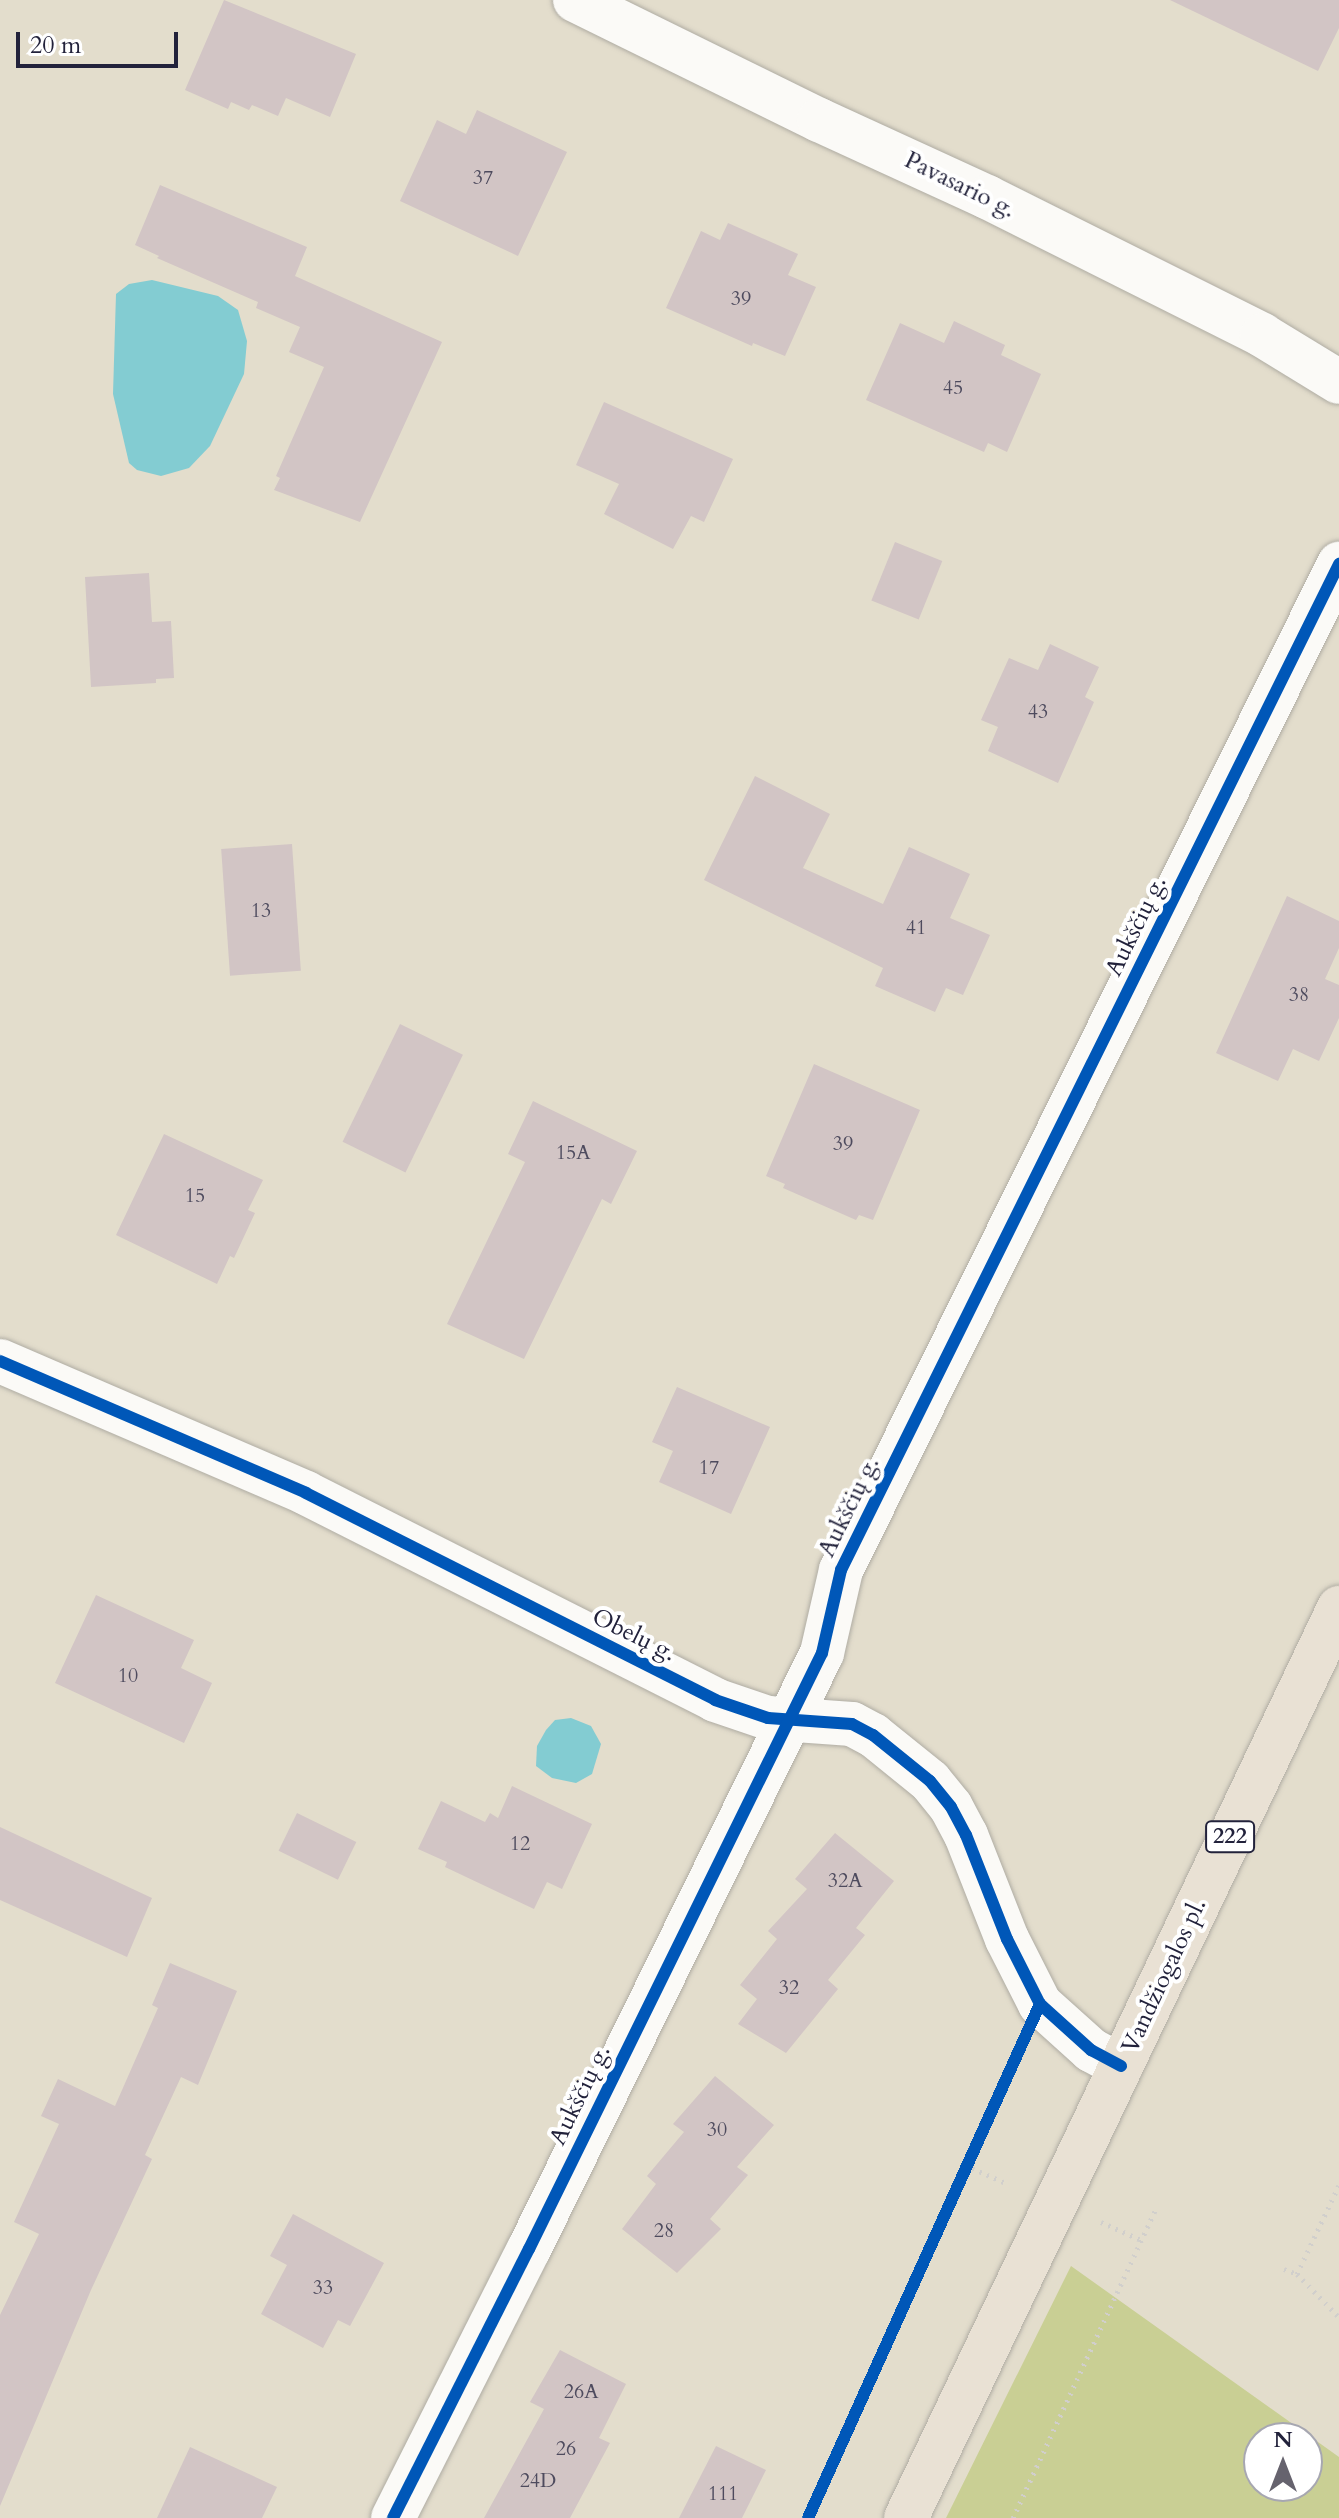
<!DOCTYPE html>
<html>
<head>
<meta charset="utf-8">
<style>
  body { margin:0 }
  #map { position:relative; width:1339px; height:2518px; overflow:hidden; background:#e3ddcc; font-family:Cardo,serif }
  div>[style] { position:absolute }
  .green>* { inset:0; background:#c9cf94 }
  .water>* { inset:0; background:#83ccd2 }
  .building>* { inset:0; background:#d2c5c5; transform-origin:0 0 }
  .path>* { height:5px; margin-top:-2.5px; transform-origin:0; background:repeating-linear-gradient(90deg,#d1cfcc 0 2px,transparent 0 8px) }
  .roads { filter:drop-shadow(0 0 2px #afaca3) drop-shadow(0 0 2px #afaca3) }
  .minor>* { height:44px; margin:-22px; padding:0 22px; transform-origin:22px; border-radius:22px; background:#fbfaf7 }
  .primary>* { height:44px; margin:-22px; padding:0 22px; transform-origin:22px; border-radius:22px; background:#e9e1d4 }
  .cycleway>* { height:12px; margin:-6px; padding:0 6px; transform-origin:6px; border-radius:6px; background:#0057b8 }
  span { translate:-50% -50%; white-space:nowrap; text-align:center; line-height:1.15; -webkit-text-stroke:8px #fff; paint-order:stroke }
  .number-label { font-size:20px; color:#4e4b5e }
  .number-label span { -webkit-text-stroke-width:0 }
  .shield-label span { padding:2px 6px; background:#fff; border:2px solid; border-radius:6px; -webkit-text-stroke-width:0 }
  .shield-label { font-size:22px; color:#22223b; font-weight:700 }
  .street-label { font-size:24px; color:#22223b }
  .north { position:absolute; left:1243px; top:2422px; width:80px; height:80px; box-sizing:border-box; background:#fff; border:2px solid #a7a7b1; border-radius:50%; rotate:0deg; font-size:22px; font-weight:700; line-height:32px; text-align:center; color:#22223b }
  .north::after { content:''; display:block; margin:auto; width:28px; height:36px; background:#66636e; clip-path:polygon(50% 0,100% 100%,50% 72%,0 100%) }
  .scale { position:absolute; left:16px; top:32px; width:162px; height:36px; box-sizing:border-box; border:4px solid #22223b; border-top:0; padding-left:10px; font-size:24px; line-height:28px; white-space:nowrap; color:#22223b; -webkit-text-stroke:6px #fff; paint-order:stroke }
</style>
</head>
<body>
<div id="map">
  <div class="green">
    <div style="clip-path:polygon(evenodd,1071px 2266px,1339px 2457px,1339px 2518px,946px 2518px,1071px 2266px,1259px 2438px,1307px 2438px,1307px 2486px,1259px 2486px,1259px 2438px)"></div>
  </div>
  <div class="water">
    <div style="clip-path:polygon(152px 280px,218px 296px,238px 310px,247px 341px,244px 374px,210px 446px,189px 468px,161px 476px,137px 470px,129px 463px,113px 394px,116px 294px,129px 284px)"></div>
    <div style="clip-path:polygon(571px 1718px,591px 1726px,601px 1744px,592px 1774px,576px 1783px,552px 1778px,536px 1766px,537px 1746px,546px 1730px,555px 1720px)"></div>
  </div>
  <div class="building">
    <div style="clip-path:polygon(224px 0,356px 54px,330px 117px,286px 98px,278px 116px,252px 105px,249px 110px,231px 102px,228px 109px,185px 90px)"></div>
    <div style="clip-path:polygon(1170px 0,1339px 0,1339px 28px,1318px 71px)"></div>
    <div style="clip-path:polygon(477px 110px,567px 152px,518px 256px,400px 201px,437px 120px,466px 134px)"></div>
    <div style="clip-path:polygon(160px 185px,307px 247px,295px 276px,442px 342px,360px 522px,274px 490px,280px 478px,276px 476px,324px 367px,289px 352px,300px 327px,256px 308px,258px 302px,157px 258px,159px 256px,135px 245px)"></div>
    <div style="clip-path:polygon(728px 223px,798px 254px,788px 275px,816px 287px,785px 356px,753px 343px,752px 346px,666px 308px,701px 231px,720px 240px)"></div>
    <div style="clip-path:polygon(954px 321px,1005px 345px,1001px 355px,1041px 374px,1007px 452px,988px 443px,984px 452px,866px 400px,900px 323px,944px 343px)"></div>
    <div style="clip-path:polygon(604px 402px,733px 459px,704px 522px,691px 516px,673px 549px,604px 514px,619px 484px,576px 465px)"></div>
    <div style="left:895px;top:542px;width:51px;height:63px;rotate:22deg"></div>
    <div style="clip-path:polygon(149px 573px,152px 622px,171px 621px,174px 678px,156px 679px,156px 683px,91px 687px,85px 577px)"></div>
    <div style="clip-path:polygon(1050px 644px,1099px 667px,1085px 697px,1094px 702px,1058px 783px,988px 751px,998px 727px,981px 720px,1009px 658px,1038px 670px)"></div>
    <div style="clip-path:polygon(755px 776px,830px 814px,803px 868px,883px 904px,909px 847px,970px 874px,950px 918px,990px 935px,963px 995px,946px 988px,935px 1012px,875px 986px,883px 968px,704px 880px)"></div>
    <div style="left:292px;top:844px;width:127px;height:71px;rotate:86deg"></div>
    <div style="clip-path:polygon(1287px 896px,1339px 921px,1339px 948px,1325px 979px,1339px 985px,1339px 1018px,1319px 1061px,1293px 1049px,1278px 1081px,1216px 1053px)"></div>
    <div style="left:400px;top:1024px;width:70px;height:131px;rotate:26deg"></div>
    <div style="clip-path:polygon(814px 1064px,920px 1110px,873px 1220px,859px 1215px,856px 1220px,783px 1188px,785px 1184px,766px 1176px)"></div>
    <div style="clip-path:polygon(533px 1101px,637px 1151px,611px 1204px,602px 1199px,524px 1359px,447px 1324px,525px 1162px,508px 1154px)"></div>
    <div style="clip-path:polygon(164px 1134px,263px 1180px,248px 1210px,255px 1213px,234px 1258px,230px 1256px,217px 1284px,116px 1235px)"></div>
    <div style="clip-path:polygon(677px 1387px,770px 1427px,731px 1514px,659px 1482px,673px 1451px,652px 1442px)"></div>
    <div style="clip-path:polygon(96px 1595px,194px 1640px,181px 1668px,212px 1683px,184px 1743px,55px 1683px)"></div>
    <div style="clip-path:polygon(512px 1786px,592px 1824px,562px 1889px,547px 1882px,534px 1909px,445px 1867px,447px 1862px,418px 1849px,441px 1801px,485px 1822px,490px 1813px,498px 1818px)"></div>
    <div style="left:297px;top:1813px;width:66px;height:42px;rotate:26deg"></div>
    <div style="clip-path:polygon(0 1827px,152px 1898px,127px 1957px,0 1900px)"></div>
    <div style="clip-path:polygon(835px 1833px,894px 1881px,856px 1928px,865px 1935px,828px 1980px,838px 1989px,786px 2053px,738px 2024px,757px 1999px,740px 1985px,777px 1939px,768px 1931px,807px 1889px,795px 1879px)"></div>
    <div style="clip-path:polygon(170px 1963px,237px 1991px,198px 2085px,181px 2077px,145px 2155px,152px 2159px,91px 2290px,0 2506px,0 2315px,39px 2234px,14px 2222px,59px 2124px,41px 2116px,58px 2079px,115px 2106px,158px 2008px,152px 2005px)"></div>
    <div style="clip-path:polygon(715px 2076px,774px 2125px,737px 2167px,748px 2175px,710px 2219px,721px 2229px,677px 2273px,622px 2229px,656px 2184px,647px 2176px,684px 2132px,673px 2124px)"></div>
    <div style="clip-path:polygon(293px 2214px,384px 2263px,350px 2326px,338px 2320px,323px 2348px,261px 2314px,287px 2265px,270px 2256px)"></div>
    <div style="clip-path:polygon(560px 2350px,626px 2384px,599px 2438px,610px 2443px,570px 2518px,484px 2518px,544px 2409px,530px 2402px)"></div>
    <div style="clip-path:polygon(716px 2446px,766px 2470px,742px 2518px,679px 2518px)"></div>
    <div style="clip-path:polygon(190px 2447px,277px 2487px,262px 2518px,157px 2518px)"></div>
  </div>
  <div class="path">
    <div style="left:965px;top:2165px;width:47px;rotate:23.8deg"></div>
    <div style="left:1101px;top:2222px;width:42px;rotate:24.1deg"></div>
    <div style="left:1284px;top:2269px;width:14px;rotate:21deg"></div>
    <div style="left:1297px;top:2274px;width:60px;rotate:45.7deg"></div>
    <div style="left:1297px;top:2274px;width:98px;rotate:-64.7deg"></div>
    <div style="left:1013px;top:2518px;width:339px;rotate:-65.2deg"></div>
  </div>
  <div class="roads">
    <div class="minor">
      <div style="left:575px;top:0;width:272px;rotate:26.2deg"></div>
      <div style="left:819px;top:120px;width:185px;rotate:24.6deg"></div>
      <div style="left:987px;top:197px;width:308px;rotate:26.6deg"></div>
      <div style="left:1262px;top:335px;width:90px;rotate:31.4deg"></div>
      <div style="left:0;top:1361px;width:333px;rotate:23.3deg"></div>
      <div style="left:306px;top:1493px;width:458px;rotate:26.8deg"></div>
      <div style="left:715px;top:1700px;width:56px;rotate:18.8deg"></div>
      <div style="left:768px;top:1718px;width:84px;rotate:4.1deg"></div>
      <div style="left:852px;top:1724px;width:24px;rotate:28deg"></div>
      <div style="left:873px;top:1735px;width:73px;rotate:38.9deg"></div>
      <div style="left:930px;top:1781px;width:33px;rotate:51deg"></div>
      <div style="left:951px;top:1807px;width:32px;rotate:62deg"></div>
      <div style="left:966px;top:1835px;width:112px;rotate:68.5deg"></div>
      <div style="left:1007px;top:1939px;width:73px;rotate:63.1deg"></div>
      <div style="left:1040px;top:2004px;width:69px;rotate:42deg"></div>
      <div style="left:1091px;top:2050px;width:34px;rotate:28deg"></div>
      <div style="left:393px;top:2518px;width:301px;rotate:-63.2deg"></div>
      <div style="left:529px;top:2249px;width:664px;rotate:-63.82deg"></div>
      <div style="left:822px;top:1653px;width:85px;rotate:-77.1deg"></div>
      <div style="left:841px;top:1570px;width:1123px;rotate:-63.66deg"></div>
    </div>
    <div class="primary">
      <div style="left:906px;top:2518px;width:1008px;rotate:-64.55deg"></div>
    </div>
  </div>
  <div class="cycleway">
    <div style="left:0;top:1361px;width:333px;rotate:23.3deg"></div>
    <div style="left:306px;top:1493px;width:458px;rotate:26.8deg"></div>
    <div style="left:715px;top:1700px;width:56px;rotate:18.8deg"></div>
    <div style="left:768px;top:1718px;width:84px;rotate:4.1deg"></div>
    <div style="left:852px;top:1724px;width:24px;rotate:28deg"></div>
    <div style="left:873px;top:1735px;width:73px;rotate:38.9deg"></div>
    <div style="left:930px;top:1781px;width:33px;rotate:51deg"></div>
    <div style="left:951px;top:1807px;width:32px;rotate:62deg"></div>
    <div style="left:966px;top:1835px;width:112px;rotate:68.5deg"></div>
    <div style="left:1007px;top:1939px;width:73px;rotate:63.1deg"></div>
    <div style="left:1040px;top:2004px;width:69px;rotate:42deg"></div>
    <div style="left:1091px;top:2050px;width:34px;rotate:28deg"></div>
    <div style="left:393px;top:2518px;width:301px;rotate:-63.2deg"></div>
    <div style="left:529px;top:2249px;width:664px;rotate:-63.82deg"></div>
    <div style="left:822px;top:1653px;width:85px;rotate:-77.1deg"></div>
    <div style="left:841px;top:1570px;width:1123px;rotate:-63.66deg"></div>
    <div style="left:808px;top:2518px;width:564px;rotate:-65.71deg"></div>
  </div>
  <div class="number-label">
    <span style="left:483px;top:177px">37</span>
    <span style="left:741px;top:298px">39</span>
    <span style="left:953px;top:387px">45</span>
    <span style="left:1038px;top:711px">43</span>
    <span style="left:261px;top:910px">13</span>
    <span style="left:916px;top:927px">41</span>
    <span style="left:1299px;top:994px">38</span>
    <span style="left:843px;top:1143px">39</span>
    <span style="left:573px;top:1152px">15A</span>
    <span style="left:195px;top:1195px">15</span>
    <span style="left:709px;top:1467px">17</span>
    <span style="left:128px;top:1675px">10</span>
    <span style="left:520px;top:1843px">12</span>
    <span style="left:845px;top:1880px">32A</span>
    <span style="left:789px;top:1987px">32</span>
    <span style="left:717px;top:2129px">30</span>
    <span style="left:664px;top:2230px">28</span>
    <span style="left:323px;top:2287px">33</span>
    <span style="left:581px;top:2391px">26A</span>
    <span style="left:566px;top:2448px">26</span>
    <span style="left:538px;top:2480px">24D</span>
    <span style="left:723px;top:2493px">111</span>
  </div>
  <div class="shield-label">
    <span style="left:1230px;top:1837px">222</span>
  </div>
  <div class="street-label">
    <span style="left:960px;top:185px;rotate:26deg">Pavasario g.</span>
    <span style="left:1136px;top:926px;rotate:-64deg">Aukščių g.</span>
    <span style="left:849px;top:1507px;rotate:-64deg">Aukščių g.</span>
    <span style="left:634px;top:1635px;rotate:26deg">Obelų g.</span>
    <span style="left:1164px;top:1976px;rotate:-65deg">Vandžiogalos pl.</span>
    <span style="left:580px;top:2095px;rotate:-64deg">Aukščių g.</span>
  </div>
  <div class="north">N</div>
  <div class="scale">20 m</div>
</div>
</body>
</html>
